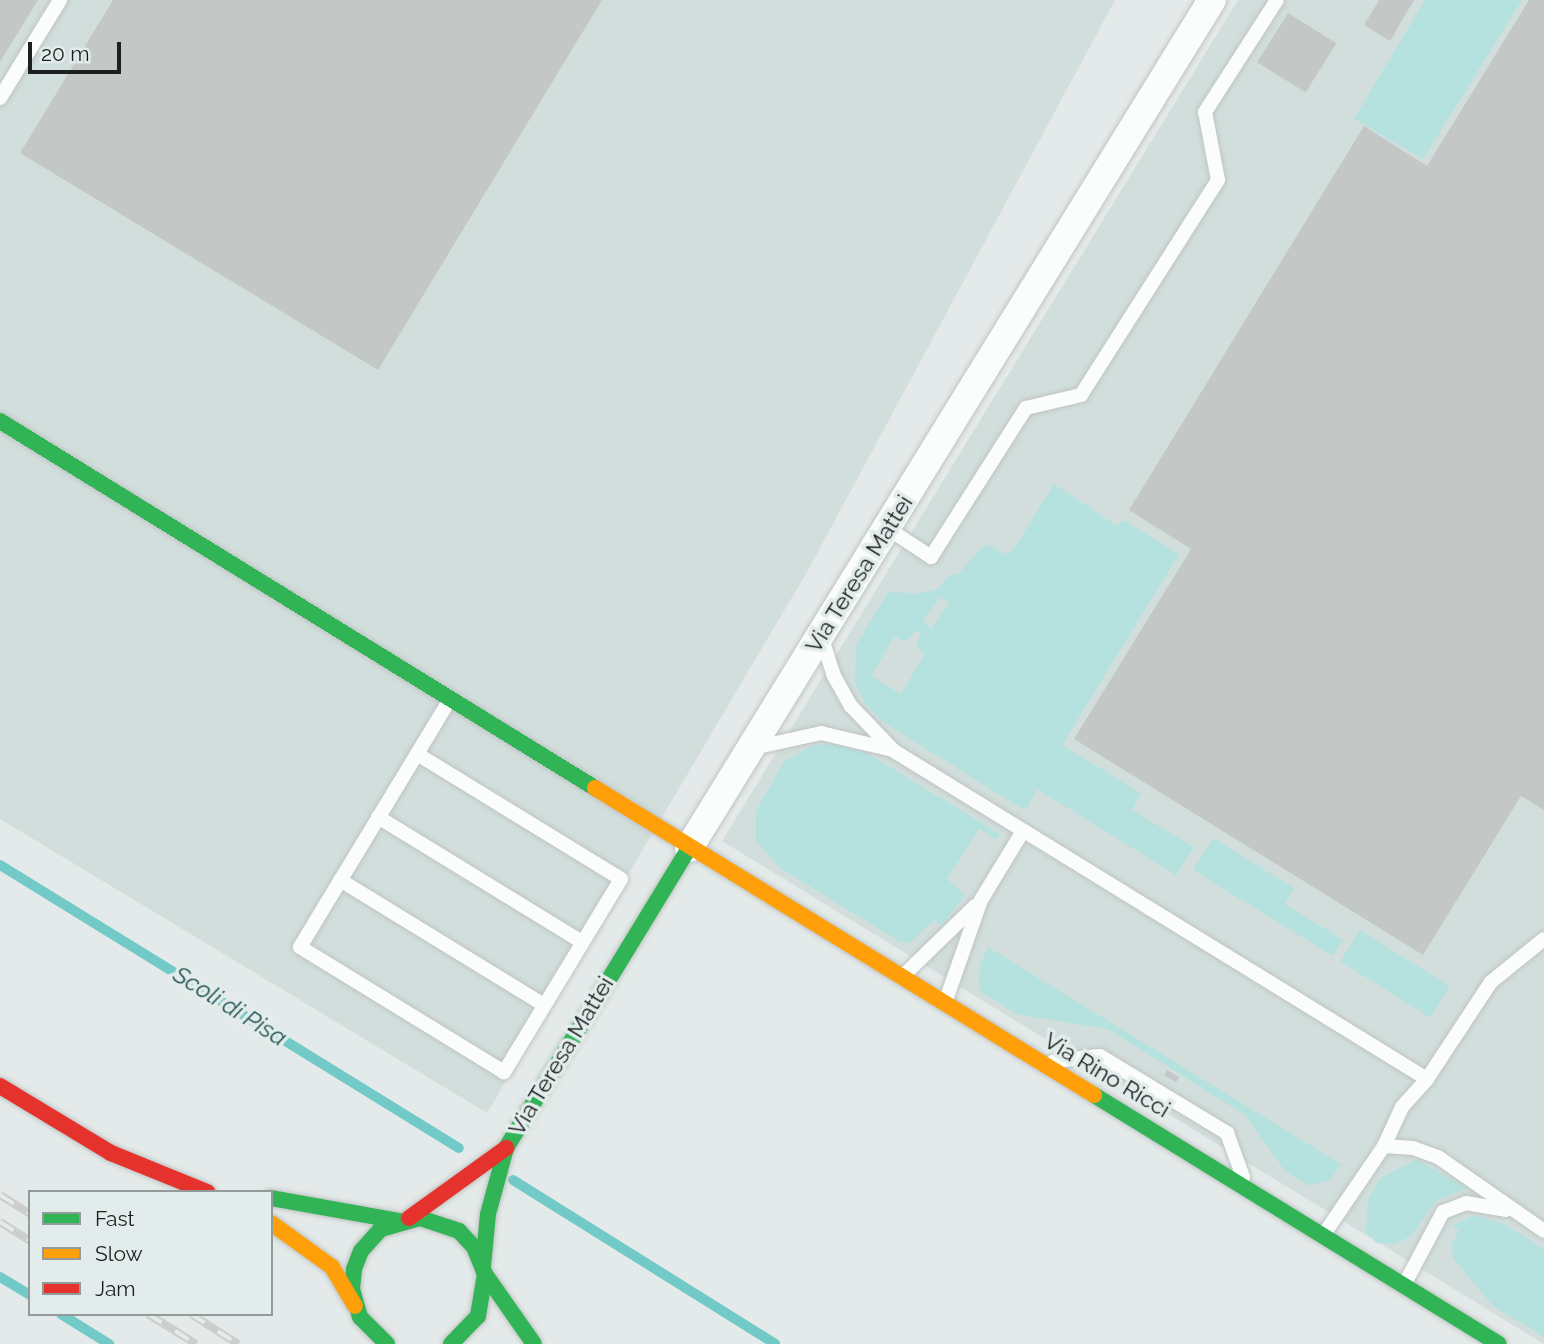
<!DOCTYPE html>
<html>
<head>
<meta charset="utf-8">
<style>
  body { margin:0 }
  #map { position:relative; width:1544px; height:1344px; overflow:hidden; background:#e4eae9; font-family:Raleway,sans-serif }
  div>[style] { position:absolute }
  .built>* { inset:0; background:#d1dedc }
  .green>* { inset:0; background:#b5e2df; transform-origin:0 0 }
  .stream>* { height:10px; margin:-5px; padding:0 5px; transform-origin:5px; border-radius:5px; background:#71cac7 }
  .building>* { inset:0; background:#c3c8c7; transform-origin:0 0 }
  .roads { filter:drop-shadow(0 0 2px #bfc4c3) drop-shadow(0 0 2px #bfc4c3) }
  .lane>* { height:14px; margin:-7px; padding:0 7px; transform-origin:7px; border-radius:7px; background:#fbfcfc }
  .street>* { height:28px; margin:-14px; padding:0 14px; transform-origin:14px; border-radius:14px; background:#fbfcfc }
  .fast>* { height:16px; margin:-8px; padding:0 8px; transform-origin:8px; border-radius:8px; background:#30b455 }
  .slow>* { height:16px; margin:-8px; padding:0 8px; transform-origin:8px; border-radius:8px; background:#ff9f0a }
  .jam>* { height:16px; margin:-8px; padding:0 8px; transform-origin:8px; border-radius:8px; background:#e5322d }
  .rail>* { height:8px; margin-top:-4px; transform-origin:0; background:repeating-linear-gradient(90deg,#e2eceb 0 16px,#cccdcd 0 32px); box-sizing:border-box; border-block:2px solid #cccdcd }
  span { translate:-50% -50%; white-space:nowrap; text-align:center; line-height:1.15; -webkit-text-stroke:7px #e2eceb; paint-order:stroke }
  .street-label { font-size:23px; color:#1d2020 }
  .water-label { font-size:24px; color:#245755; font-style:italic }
  .legend { position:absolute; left:28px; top:1190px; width:245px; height:126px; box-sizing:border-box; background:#e2eceb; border:2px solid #939a9a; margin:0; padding:9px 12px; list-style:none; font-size:21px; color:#1d2020 }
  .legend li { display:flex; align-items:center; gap:14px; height:35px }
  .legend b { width:35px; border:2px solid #939a9a }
  .scale { position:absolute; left:28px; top:42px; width:93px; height:32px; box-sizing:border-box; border:4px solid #1d2020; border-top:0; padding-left:9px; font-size:21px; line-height:24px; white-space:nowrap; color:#1d2020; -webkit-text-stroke:5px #e2eceb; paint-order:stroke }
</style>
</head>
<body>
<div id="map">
  <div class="built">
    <div style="clip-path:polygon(0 0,1115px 0,807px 572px,487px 1113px,0 819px)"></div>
    <div style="clip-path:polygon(1238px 0,1544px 0,1544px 1344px,722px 841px)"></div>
  </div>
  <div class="green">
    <div style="clip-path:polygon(1425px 0,1522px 0,1423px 159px,1354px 119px)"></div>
    <div style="clip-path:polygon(evenodd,1054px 484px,1117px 526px,1123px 520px,1179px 554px,1062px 745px,1141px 793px,1132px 810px,1194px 847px,1176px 875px,1037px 789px,1027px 808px,1021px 808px,885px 723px,864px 702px,855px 682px,856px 645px,889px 591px,917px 594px,936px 590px,949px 575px,957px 575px,986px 544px,1005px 554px,1013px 550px,1054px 484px,940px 597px,949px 603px,931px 629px,923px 621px,940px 597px,1054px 484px,916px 631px,921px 634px,916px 647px,925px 653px,901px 694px,871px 676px,895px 636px,906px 642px,916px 631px)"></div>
    <div style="clip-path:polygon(835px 743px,867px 753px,1000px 834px,997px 840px,979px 829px,947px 879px,965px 895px,941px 926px,934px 920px,909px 943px,900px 942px,780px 868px,756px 841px,756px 811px,783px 763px,809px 747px)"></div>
    <div style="clip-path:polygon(1213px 838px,1294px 888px,1285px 904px,1343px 940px,1333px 956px,1193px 870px)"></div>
    <div style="left:1360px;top:930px;width:106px;height:37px;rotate:32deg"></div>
    <div style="clip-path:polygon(988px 947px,1334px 1160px,1341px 1164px,1331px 1179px,1310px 1186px,1285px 1171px,1245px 1115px,1108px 1029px,1016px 1014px,979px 990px,980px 965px)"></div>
    <div style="clip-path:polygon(1417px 1160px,1467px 1188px,1436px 1201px,1411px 1236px,1394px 1244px,1377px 1243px,1366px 1233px,1368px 1200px,1381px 1177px)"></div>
    <div style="clip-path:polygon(1475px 1215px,1504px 1224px,1544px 1249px,1544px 1337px,1493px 1306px,1453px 1258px,1452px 1243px,1459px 1231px,1452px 1226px)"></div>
  </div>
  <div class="stream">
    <div style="left:0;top:865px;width:539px;rotate:31.66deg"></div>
    <div style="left:513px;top:1180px;width:309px;rotate:32deg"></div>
    <div style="left:0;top:1277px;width:35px;rotate:31deg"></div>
    <div style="left:61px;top:1314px;width:57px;rotate:32deg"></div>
  </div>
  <div class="building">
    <div style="clip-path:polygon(0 0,38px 0,0 62px)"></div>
    <div style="clip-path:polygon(113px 0,602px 0,378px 370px,20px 153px)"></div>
    <div style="clip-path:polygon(1379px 0,1414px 0,1390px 41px,1364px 25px)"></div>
    <div style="clip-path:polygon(1529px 0,1544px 0,1544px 810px,1521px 796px,1423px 955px,1074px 739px,1191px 549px,1129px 510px,1364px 126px,1427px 166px)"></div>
    <div style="left:1288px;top:13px;width:57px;height:58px;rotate:32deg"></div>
    <div style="left:1167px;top:1070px;width:14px;height:6px;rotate:30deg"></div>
  </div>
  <div class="roads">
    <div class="lane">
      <div style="left:0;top:98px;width:115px;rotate:-58.5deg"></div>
      <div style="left:887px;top:528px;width:53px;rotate:33.4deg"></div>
      <div style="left:931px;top:557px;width:177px;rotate:-57.5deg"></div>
      <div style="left:1026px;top:408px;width:57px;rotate:-13.3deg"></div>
      <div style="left:1081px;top:395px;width:255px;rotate:-57.5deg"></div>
      <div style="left:1218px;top:180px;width:69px;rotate:-100.8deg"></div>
      <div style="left:1205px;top:112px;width:133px;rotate:-57.3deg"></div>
      <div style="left:821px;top:636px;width:40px;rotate:72deg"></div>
      <div style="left:833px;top:674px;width:37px;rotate:61deg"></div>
      <div style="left:851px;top:706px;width:62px;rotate:46.3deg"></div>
      <div style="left:894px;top:751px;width:626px;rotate:31.61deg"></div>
      <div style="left:753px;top:748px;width:70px;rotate:-12.4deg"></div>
      <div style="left:821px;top:733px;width:74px;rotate:13.3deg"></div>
      <div style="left:417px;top:754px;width:239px;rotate:31.5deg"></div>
      <div style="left:621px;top:879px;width:226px;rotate:121.2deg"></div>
      <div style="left:504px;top:1072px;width:239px;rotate:-148.5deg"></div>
      <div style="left:300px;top:947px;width:288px;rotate:-58.8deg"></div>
      <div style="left:378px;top:817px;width:239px;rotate:31.5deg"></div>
      <div style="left:340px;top:880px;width:239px;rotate:31.5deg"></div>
      <div style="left:905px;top:974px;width:98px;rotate:-44.2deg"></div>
      <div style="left:946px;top:1000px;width:106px;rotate:-70.7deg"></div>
      <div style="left:981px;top:900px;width:81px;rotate:-58.7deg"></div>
      <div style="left:1054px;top:1061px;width:46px;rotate:-6.2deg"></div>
      <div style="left:1100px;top:1056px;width:149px;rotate:31.2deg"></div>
      <div style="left:1227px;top:1133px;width:47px;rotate:70deg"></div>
      <div style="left:1384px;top:1146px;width:43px;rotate:-65.2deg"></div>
      <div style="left:1402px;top:1107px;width:38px;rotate:-48deg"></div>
      <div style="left:1427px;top:1079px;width:116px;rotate:-56.6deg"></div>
      <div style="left:1491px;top:982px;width:68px;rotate:-39.1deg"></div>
      <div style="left:1324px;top:1234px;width:107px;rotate:-55.7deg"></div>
      <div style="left:1384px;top:1146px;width:29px;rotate:4deg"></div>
      <div style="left:1413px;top:1148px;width:27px;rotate:20deg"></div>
      <div style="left:1438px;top:1157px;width:129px;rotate:34.9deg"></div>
      <div style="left:1404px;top:1285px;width:83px;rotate:-61.9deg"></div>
      <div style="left:1443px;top:1212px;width:25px;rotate:-21deg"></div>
      <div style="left:1466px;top:1203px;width:40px;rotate:10deg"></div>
    </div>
    <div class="street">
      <div style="left:689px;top:848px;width:996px;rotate:-58.34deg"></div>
    </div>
    <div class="fast">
      <div style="left:0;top:421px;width:699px;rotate:31.67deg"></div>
      <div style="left:1094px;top:1095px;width:475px;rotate:31.6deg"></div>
      <div style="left:271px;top:1198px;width:130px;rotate:10.2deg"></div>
      <div style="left:483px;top:1266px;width:52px;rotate:-84.5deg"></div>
      <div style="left:488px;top:1214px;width:68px;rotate:-74.7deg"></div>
      <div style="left:506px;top:1148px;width:351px;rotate:-58.6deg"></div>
      <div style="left:485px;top:1274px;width:85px;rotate:55deg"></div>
      <div style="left:387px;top:1344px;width:38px;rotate:-135deg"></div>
      <div style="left:360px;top:1317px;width:29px;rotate:-106deg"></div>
      <div style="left:352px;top:1289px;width:20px;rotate:-84deg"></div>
      <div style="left:354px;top:1269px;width:19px;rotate:-69deg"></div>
      <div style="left:361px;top:1251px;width:30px;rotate:-48deg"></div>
      <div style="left:381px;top:1229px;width:41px;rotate:-15.8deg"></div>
      <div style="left:420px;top:1218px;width:41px;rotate:18.4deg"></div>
      <div style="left:459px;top:1231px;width:22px;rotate:47deg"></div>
      <div style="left:474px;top:1247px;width:29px;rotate:68deg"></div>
      <div style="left:485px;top:1274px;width:43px;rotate:99.5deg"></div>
      <div style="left:478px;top:1316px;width:39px;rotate:134deg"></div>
    </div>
    <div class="slow">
      <div style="left:595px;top:788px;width:586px;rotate:31.6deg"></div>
      <div style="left:271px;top:1223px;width:75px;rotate:35.8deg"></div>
      <div style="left:332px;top:1267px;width:45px;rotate:59.5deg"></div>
    </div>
    <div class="jam">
      <div style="left:0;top:1086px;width:130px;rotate:31.1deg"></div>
      <div style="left:111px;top:1153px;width:104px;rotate:22.1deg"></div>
      <div style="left:409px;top:1218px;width:120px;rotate:-35.8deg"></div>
    </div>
  </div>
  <div class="rail">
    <div style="left:0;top:1195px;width:36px;rotate:32deg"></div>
    <div style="left:0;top:1222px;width:36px;rotate:32deg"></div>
    <div style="left:148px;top:1314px;width:57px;rotate:32deg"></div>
    <div style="left:191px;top:1314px;width:56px;rotate:32.6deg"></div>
  </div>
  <div class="street-label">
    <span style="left:859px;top:574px;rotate:-58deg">Via Teresa Mattei</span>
    <span style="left:561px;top:1056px;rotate:-59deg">Via Teresa Mattei</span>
    <span style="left:1107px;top:1075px;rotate:31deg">Via Rino Ricci</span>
  </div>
  <div class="water-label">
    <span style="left:230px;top:1006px;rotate:32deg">Scoli di Pisa</span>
  </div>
  <ul class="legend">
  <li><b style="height:9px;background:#30b455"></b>Fast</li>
  <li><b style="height:9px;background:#ff9f0a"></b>Slow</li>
  <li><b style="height:9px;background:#e5322d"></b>Jam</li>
  </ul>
  <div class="scale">20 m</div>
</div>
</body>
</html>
